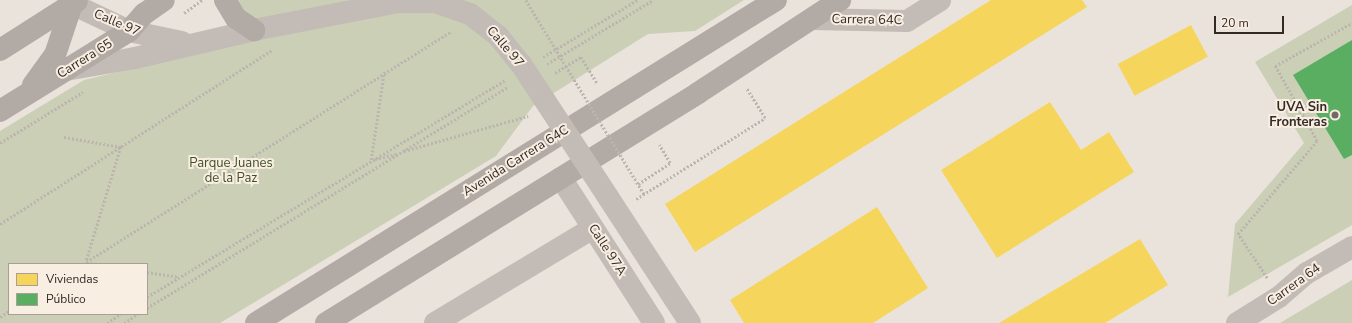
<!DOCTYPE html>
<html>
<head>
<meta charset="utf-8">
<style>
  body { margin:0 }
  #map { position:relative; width:1352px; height:323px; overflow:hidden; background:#eae3dc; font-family:"Nunito Sans",sans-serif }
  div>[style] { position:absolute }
  .green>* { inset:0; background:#cbcfb6 }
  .homes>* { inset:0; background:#f6d55c; transform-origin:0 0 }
  .public>* { inset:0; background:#5aae61 }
  .path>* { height:2.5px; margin-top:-1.25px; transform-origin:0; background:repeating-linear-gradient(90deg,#bcb4ae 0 2px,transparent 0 4px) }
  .minor>* { height:22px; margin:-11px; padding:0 11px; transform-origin:11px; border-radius:11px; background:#c3bcb6 }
  .major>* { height:22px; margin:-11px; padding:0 11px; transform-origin:11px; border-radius:11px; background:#b2aaa5 }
  .path-bridge>* { height:2.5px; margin-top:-1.25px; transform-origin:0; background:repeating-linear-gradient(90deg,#bcb4ae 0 2px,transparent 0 4px) }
  .minor-bridge>* { height:22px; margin:-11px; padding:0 11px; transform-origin:11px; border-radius:11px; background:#c3bcb6 }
  .dots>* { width:11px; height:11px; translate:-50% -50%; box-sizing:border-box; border:2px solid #f8eee2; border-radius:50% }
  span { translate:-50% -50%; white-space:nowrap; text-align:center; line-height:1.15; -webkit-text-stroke:4px #f8eee2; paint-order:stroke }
  .street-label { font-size:13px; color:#332925 }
  .poi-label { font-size:13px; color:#332925; font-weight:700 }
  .right { translate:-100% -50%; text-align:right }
  .park-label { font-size:13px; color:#425129 }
  .legend { position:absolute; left:8px; top:263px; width:140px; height:52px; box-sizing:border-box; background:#f8eee2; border:1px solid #a99f96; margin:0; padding:5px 7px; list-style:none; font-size:12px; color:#332925 }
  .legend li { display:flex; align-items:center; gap:8px; height:20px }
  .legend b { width:20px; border:1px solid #a99f96 }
  .scale { position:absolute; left:1214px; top:16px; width:70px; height:18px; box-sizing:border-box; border:2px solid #332925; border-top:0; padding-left:5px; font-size:12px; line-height:14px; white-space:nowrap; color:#332925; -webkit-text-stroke:3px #f8eee2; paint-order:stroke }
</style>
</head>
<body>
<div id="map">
  <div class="green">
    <div style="clip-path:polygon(evenodd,238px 0,744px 0,695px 31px,648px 34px,533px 106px,496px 156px,220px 323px,0 323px,0 131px,84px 80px,247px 41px,238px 0,9px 264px,147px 264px,147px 314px,9px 314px,9px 264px)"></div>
    <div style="clip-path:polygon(1352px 5px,1352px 225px,1228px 297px,1235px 224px,1304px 143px,1255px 62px)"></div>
    <div style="clip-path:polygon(1352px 280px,1352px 323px,1280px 323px)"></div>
  </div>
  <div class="homes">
    <div style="clip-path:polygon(991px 0,1082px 0,1087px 7px,695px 252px,665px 204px)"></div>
    <div style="left:1191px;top:25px;width:36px;height:83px;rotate:62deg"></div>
    <div style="clip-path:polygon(1050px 102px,1081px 150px,1109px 132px,1134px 172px,997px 258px,941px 170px)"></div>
    <div style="clip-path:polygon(877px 207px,928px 288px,873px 323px,744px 323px,730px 300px)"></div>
    <div style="clip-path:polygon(1140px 239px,1168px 285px,1105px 323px,999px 323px)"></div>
  </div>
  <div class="public">
    <div style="clip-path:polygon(1352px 40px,1352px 155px,1344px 159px,1293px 75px)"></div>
  </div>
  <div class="path">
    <div style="left:526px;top:0;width:77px;rotate:58.8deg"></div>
    <div style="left:184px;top:13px;width:22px;rotate:-36deg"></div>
    <div style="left:543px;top:57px;width:110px;rotate:-31.2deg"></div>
    <div style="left:547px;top:64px;width:124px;rotate:-31.1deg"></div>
    <div style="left:555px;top:73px;width:31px;rotate:-32deg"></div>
    <div style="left:581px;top:57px;width:32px;rotate:58deg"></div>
    <div style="left:64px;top:137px;width:58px;rotate:10deg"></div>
    <div style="left:121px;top:147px;width:120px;rotate:106.9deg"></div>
    <div style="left:86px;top:262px;width:11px;rotate:10deg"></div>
    <div style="left:0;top:143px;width:97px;rotate:-31.6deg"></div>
    <div style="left:404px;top:151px;width:129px;rotate:-15.8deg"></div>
    <div style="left:375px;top:159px;width:22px;rotate:-13deg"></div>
    <div style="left:371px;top:160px;width:89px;rotate:-81.6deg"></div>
    <div style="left:638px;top:184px;width:38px;rotate:-33deg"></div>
    <div style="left:670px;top:163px;width:21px;rotate:-121deg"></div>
    <div style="left:636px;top:199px;width:152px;rotate:-32.1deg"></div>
    <div style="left:765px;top:118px;width:36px;rotate:-122deg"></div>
    <div style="left:0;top:224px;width:322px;rotate:-32.6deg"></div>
    <div style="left:83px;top:264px;width:436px;rotate:-32.3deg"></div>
    <div style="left:147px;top:272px;width:31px;rotate:9deg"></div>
    <div style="left:1267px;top:278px;width:53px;rotate:-123.4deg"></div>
    <div style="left:1238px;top:234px;width:122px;rotate:-49.7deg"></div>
    <div style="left:1317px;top:141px;width:86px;rotate:-119.2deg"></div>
    <div style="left:1275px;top:66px;width:88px;rotate:-29.2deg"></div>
    <div style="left:147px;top:297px;width:419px;rotate:-31.2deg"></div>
    <div style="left:147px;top:308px;width:423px;rotate:-31.5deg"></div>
    <div style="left:0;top:317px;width:11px;rotate:-34deg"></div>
    <div style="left:107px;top:323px;width:17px;rotate:-33deg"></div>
    <div style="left:124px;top:323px;width:17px;rotate:-33deg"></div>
  </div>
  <div class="minor">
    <div style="left:70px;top:0;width:4px;rotate:63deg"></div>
    <div style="left:72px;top:4px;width:63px;rotate:25.3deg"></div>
    <div style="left:129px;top:31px;width:54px;rotate:11.7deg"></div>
    <div style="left:812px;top:19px;width:95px;rotate:1.2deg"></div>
    <div style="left:907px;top:21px;width:39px;rotate:-32deg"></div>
    <div style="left:66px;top:70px;width:70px;rotate:-9.9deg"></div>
    <div style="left:135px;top:58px;width:122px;rotate:-13.2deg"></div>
    <div style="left:254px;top:30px;width:147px;rotate:-11deg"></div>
    <div style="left:398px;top:2px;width:37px"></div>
    <div style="left:435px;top:2px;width:37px;rotate:19deg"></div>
    <div style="left:470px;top:14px;width:36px;rotate:38deg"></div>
    <div style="left:498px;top:36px;width:36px;rotate:51deg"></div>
    <div style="left:561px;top:178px;width:172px;rotate:57.3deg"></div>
    <div style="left:608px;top:197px;width:150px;rotate:56.9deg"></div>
    <div style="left:435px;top:323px;width:184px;rotate:-31deg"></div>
    <div style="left:1237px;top:323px;width:49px;rotate:-31.8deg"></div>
    <div style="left:1279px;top:297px;width:37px;rotate:-41deg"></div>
    <div style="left:1307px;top:273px;width:52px;rotate:-30deg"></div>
  </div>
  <div class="major">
    <div style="left:225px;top:0;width:21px;rotate:59deg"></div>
    <div style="left:236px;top:18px;width:22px;rotate:34deg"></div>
    <div style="left:0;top:50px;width:91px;rotate:-32.5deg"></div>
    <div style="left:33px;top:85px;width:37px;rotate:-54deg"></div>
    <div style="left:55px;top:55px;width:54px;rotate:-71.6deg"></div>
    <div style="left:0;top:111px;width:152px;rotate:-31.8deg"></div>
    <div style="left:129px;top:31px;width:23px;rotate:-49deg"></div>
    <div style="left:144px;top:14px;width:24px;rotate:-35deg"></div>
    <div style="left:256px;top:323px;width:612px;rotate:-31.85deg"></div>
    <div style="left:326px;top:323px;width:437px;rotate:-31.7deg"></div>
    <div style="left:698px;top:93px;width:170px;rotate:-33.2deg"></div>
  </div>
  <div class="path-bridge">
    <div style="left:566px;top:66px;width:150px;rotate:58.6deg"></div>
  </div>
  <div class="minor-bridge">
    <div style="left:521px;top:64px;width:159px;rotate:56.8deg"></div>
  </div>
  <div class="dots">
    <div style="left:1335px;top:115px;background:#736a65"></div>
  </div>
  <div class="street-label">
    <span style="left:867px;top:20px;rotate:1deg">Carrera 64C</span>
    <span style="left:117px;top:23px;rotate:23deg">Calle 97</span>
    <span style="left:505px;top:47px;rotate:49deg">Calle 97</span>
    <span style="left:85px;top:59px;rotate:-32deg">Carrera 65</span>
    <span style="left:516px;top:161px;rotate:-32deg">Avenida Carrera 64C</span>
    <span style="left:607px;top:250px;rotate:57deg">Calle 97A</span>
    <span style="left:1294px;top:285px;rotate:-36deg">Carrera 64</span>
  </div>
  <div class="poi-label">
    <span class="right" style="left:1327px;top:115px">UVA Sin<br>Fronteras</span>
  </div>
  <div class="park-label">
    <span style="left:231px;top:171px">Parque Juanes<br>de la Paz</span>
  </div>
  <ul class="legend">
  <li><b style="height:11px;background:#f6d55c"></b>Viviendas</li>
  <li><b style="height:11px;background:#5aae61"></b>Público</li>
  </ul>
  <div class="scale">20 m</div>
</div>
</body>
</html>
